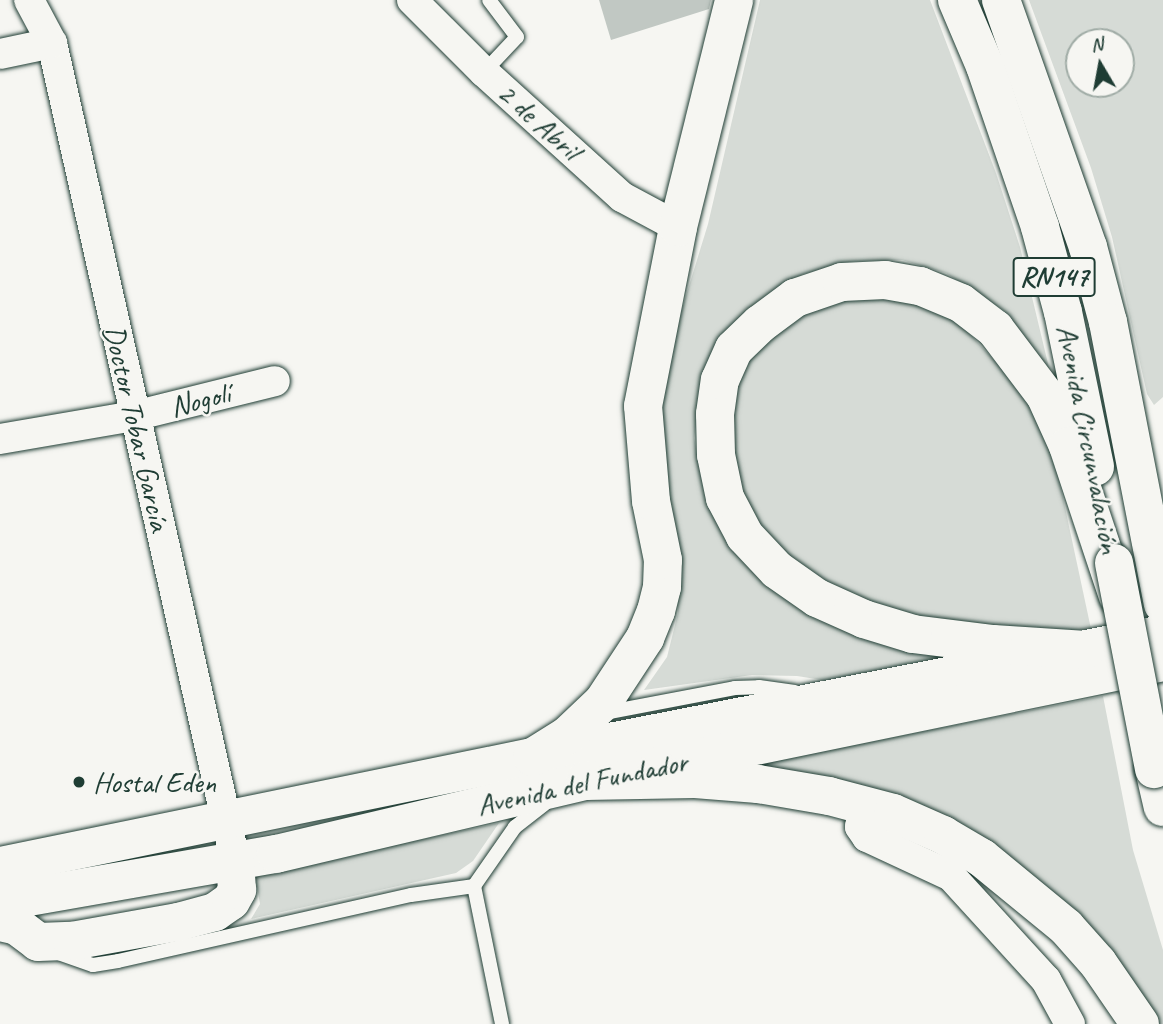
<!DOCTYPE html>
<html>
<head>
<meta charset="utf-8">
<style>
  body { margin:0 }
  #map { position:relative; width:1163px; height:1024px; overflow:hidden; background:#f6f6f2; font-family:Caveat,sans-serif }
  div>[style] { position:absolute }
  .green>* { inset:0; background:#d6dbd6 }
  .building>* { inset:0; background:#c1c8c3 }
  .roads { filter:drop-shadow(0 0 2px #1f3d34) drop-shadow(0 0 2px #1f3d34) }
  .lane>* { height:14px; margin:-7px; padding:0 7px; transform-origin:7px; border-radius:7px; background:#f6f6f2 }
  .street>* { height:30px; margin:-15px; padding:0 15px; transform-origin:15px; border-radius:15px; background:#f6f6f2 }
  .secondary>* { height:38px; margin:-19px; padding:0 19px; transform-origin:19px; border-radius:19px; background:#f6f6f2 }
  .highway>* { height:38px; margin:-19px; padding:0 19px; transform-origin:19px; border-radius:19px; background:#f6f6f2 }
  .bridges { filter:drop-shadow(0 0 2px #1f3d34) drop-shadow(0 0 2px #1f3d34) }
  .highway-bridge>* { height:38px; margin:-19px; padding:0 19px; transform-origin:19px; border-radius:19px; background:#f6f6f2 }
  .dots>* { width:19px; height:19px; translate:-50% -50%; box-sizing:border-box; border:4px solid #f6f6f2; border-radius:50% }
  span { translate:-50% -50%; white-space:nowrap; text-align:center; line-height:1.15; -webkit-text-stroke:5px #f6f6f2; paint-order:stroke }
  .shield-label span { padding:2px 5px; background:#f6f6f2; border:2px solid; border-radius:5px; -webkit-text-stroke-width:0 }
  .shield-label { font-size:28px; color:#1f3d34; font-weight:700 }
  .street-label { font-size:30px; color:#1f3d34 }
  .poi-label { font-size:30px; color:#1f3d34 }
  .left { translate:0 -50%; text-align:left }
  .north { position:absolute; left:1065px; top:28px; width:70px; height:70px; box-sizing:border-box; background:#f6f6f2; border:2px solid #a0aca6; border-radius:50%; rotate:350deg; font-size:19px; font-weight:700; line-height:28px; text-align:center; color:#1f3d34 }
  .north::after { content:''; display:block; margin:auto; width:24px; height:32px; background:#1f3d34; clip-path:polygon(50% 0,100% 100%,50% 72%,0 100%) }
</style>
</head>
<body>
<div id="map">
  <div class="green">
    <div style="clip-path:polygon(760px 0,930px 0,996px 173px,1020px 247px,1050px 372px,1005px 311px,946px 273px,902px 260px,854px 261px,803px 274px,761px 300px,702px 383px,694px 438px,702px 479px,744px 555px,960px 659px,854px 685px,797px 676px,752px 675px,644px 690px,667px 657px,678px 613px,673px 547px,657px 427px,678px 322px,708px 224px)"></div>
    <div style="clip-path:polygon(evenodd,1029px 0,1163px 0,1163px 397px,1154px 405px,1147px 394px,1112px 237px,1091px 168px,1029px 0,1079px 42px,1121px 42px,1121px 84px,1079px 84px,1079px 42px)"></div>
    <div style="clip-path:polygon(852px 296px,929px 304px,965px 329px,1023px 391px,1051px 442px,1091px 629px,1065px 633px,922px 624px,787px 566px,727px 474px,724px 440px,742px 370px,757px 347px,813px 305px)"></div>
    <div style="clip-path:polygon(1103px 696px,1133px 850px,1163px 950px,1163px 1024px,1155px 1024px,1033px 876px,728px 770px)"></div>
    <div style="clip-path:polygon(499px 823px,473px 861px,456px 873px,251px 919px,260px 904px,255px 875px)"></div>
  </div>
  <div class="building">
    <div style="clip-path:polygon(599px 0,711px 0,709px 9px,611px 40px)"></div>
  </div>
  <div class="roads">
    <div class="lane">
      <div style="left:484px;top:72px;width:48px;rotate:-46.7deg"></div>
      <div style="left:517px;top:37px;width:46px;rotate:-127.1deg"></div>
      <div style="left:604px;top:713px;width:133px;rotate:-10.8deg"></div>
      <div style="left:735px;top:688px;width:24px;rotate:-2deg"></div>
      <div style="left:759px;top:687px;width:36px;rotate:8deg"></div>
      <div style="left:474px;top:886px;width:141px;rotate:78.5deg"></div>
      <div style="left:58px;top:953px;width:37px;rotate:19deg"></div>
      <div style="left:93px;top:965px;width:25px;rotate:-9deg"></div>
      <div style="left:118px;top:961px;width:300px;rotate:-12.7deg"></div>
      <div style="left:411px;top:895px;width:64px;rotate:-8.1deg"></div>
      <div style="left:474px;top:886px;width:72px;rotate:-55.2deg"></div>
      <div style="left:515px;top:827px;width:37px;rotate:-38deg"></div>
    </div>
    <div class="street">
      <div style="left:29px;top:0;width:49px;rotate:61.9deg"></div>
      <div style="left:52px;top:43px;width:837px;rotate:77.37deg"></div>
      <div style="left:412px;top:0;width:102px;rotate:45deg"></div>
      <div style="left:484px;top:72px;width:186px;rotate:42.2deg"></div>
      <div style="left:622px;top:197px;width:64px;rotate:28.2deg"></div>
      <div style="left:0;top:54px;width:53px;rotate:-11.9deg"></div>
      <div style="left:0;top:439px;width:136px;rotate:-9.7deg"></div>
      <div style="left:134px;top:416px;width:145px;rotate:-13.9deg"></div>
      <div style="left:864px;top:806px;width:21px;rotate:101deg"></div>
      <div style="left:860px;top:827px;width:12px;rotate:55deg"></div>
      <div style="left:867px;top:837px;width:93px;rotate:24.9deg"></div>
      <div style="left:951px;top:876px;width:141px;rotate:47.6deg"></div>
      <div style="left:1046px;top:980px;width:50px;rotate:61.4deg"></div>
    </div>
    <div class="secondary">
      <div style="left:0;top:866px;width:544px;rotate:-11.56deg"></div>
      <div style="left:533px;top:757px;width:642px;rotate:-11.05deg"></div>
      <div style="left:0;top:902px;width:280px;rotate:-9.9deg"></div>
      <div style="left:276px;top:854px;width:318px;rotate:-13.3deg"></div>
      <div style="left:585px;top:781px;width:590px;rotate:-11.63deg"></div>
      <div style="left:0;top:922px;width:17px;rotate:13deg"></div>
      <div style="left:17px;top:926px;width:26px;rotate:37deg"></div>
      <div style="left:38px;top:942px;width:34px;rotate:-2deg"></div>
      <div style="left:72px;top:941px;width:108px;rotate:-10.2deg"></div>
      <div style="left:178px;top:922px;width:38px;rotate:-15deg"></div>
      <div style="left:215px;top:912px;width:19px;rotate:-35deg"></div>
      <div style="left:231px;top:901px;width:13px;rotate:-61deg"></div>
      <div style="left:237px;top:890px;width:30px;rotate:-94deg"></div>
    </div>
    <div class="highway">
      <div style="left:957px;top:0;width:72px;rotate:67deg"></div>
      <div style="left:985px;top:66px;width:170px;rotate:71.1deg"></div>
      <div style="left:1040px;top:227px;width:88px;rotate:74.9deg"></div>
      <div style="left:1063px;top:312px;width:158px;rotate:78.3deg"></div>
      <div style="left:1001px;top:0;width:262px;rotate:70.6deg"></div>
      <div style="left:1088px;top:247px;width:78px;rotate:75.1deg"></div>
      <div style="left:1108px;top:322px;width:287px;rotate:79deg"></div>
      <div style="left:1086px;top:650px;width:93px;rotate:-176.3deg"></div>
      <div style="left:993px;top:644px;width:81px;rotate:-172.9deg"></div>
      <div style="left:913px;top:634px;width:51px;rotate:-163deg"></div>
      <div style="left:864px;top:619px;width:51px;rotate:-155.9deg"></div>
      <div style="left:817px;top:598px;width:49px;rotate:-145deg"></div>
      <div style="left:777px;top:570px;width:47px;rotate:-133.3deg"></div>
      <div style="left:745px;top:536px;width:43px;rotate:-117.8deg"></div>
      <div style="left:725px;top:498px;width:44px;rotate:-101.8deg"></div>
      <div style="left:716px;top:455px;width:41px;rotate:-91.4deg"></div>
      <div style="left:715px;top:414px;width:34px;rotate:-82deg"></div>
      <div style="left:720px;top:380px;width:34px;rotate:-66deg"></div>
      <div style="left:734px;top:349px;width:36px;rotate:-44deg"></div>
      <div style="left:760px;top:324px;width:44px;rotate:-36.6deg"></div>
      <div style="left:795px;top:298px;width:50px;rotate:-18.8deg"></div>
      <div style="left:842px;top:282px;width:43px;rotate:-2.7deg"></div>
      <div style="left:885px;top:280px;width:36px;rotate:10deg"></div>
      <div style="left:920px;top:286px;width:44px;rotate:22.5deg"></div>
      <div style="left:961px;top:303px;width:43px;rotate:37.4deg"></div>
      <div style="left:995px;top:329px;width:83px;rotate:52.9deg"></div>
      <div style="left:1045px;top:395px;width:56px;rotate:65.7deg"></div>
      <div style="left:1068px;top:446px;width:158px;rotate:71.6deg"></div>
      <div style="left:533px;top:757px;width:40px;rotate:-32deg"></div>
      <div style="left:567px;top:736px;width:50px;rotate:-43.4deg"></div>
      <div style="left:603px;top:702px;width:77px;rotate:-56.7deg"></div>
      <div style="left:645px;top:638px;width:29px;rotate:-68deg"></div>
      <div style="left:656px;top:611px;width:25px;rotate:-76deg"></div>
      <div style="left:662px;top:587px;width:27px;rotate:-88deg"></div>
      <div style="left:663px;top:560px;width:60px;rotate:-101.5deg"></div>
      <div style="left:651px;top:501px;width:95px;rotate:-94.8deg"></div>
      <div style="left:643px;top:406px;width:182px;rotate:-78.9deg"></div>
      <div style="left:678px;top:227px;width:234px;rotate:-76.1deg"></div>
      <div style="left:1154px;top:769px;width:39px;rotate:77deg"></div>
      <div style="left:585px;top:781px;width:110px;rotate:-1deg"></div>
      <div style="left:695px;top:779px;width:63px;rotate:4.5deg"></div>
      <div style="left:758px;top:784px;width:72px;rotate:9.6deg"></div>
      <div style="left:829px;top:796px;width:66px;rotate:14.9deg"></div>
      <div style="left:893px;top:813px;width:55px;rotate:23.7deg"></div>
      <div style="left:943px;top:835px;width:45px;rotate:30.5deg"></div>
      <div style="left:982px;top:858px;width:109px;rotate:39.4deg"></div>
      <div style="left:1066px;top:927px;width:48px;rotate:48.4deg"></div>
      <div style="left:1098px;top:963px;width:74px;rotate:55.5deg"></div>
    </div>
  </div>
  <div class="bridges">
    <div class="highway-bridge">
      <div style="left:1114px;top:563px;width:210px;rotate:79deg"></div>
    </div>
  </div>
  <div class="dots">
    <div style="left:79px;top:782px;background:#1f3d34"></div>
  </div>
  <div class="shield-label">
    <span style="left:1054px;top:277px">RN147</span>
  </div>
  <div class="street-label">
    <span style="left:539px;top:121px;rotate:42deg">2 de Abril</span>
    <span style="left:200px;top:400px;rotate:-14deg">Nogolí</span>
    <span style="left:137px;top:428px;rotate:77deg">Doctor Tobar García</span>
    <span style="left:1089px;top:439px;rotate:79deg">Avenida Circunvalación</span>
    <span style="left:582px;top:783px;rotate:-12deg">Avenida del Fundador</span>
  </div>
  <div class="poi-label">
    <span class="left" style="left:93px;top:782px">Hostal Eden</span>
  </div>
  <div class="north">N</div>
</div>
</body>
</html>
